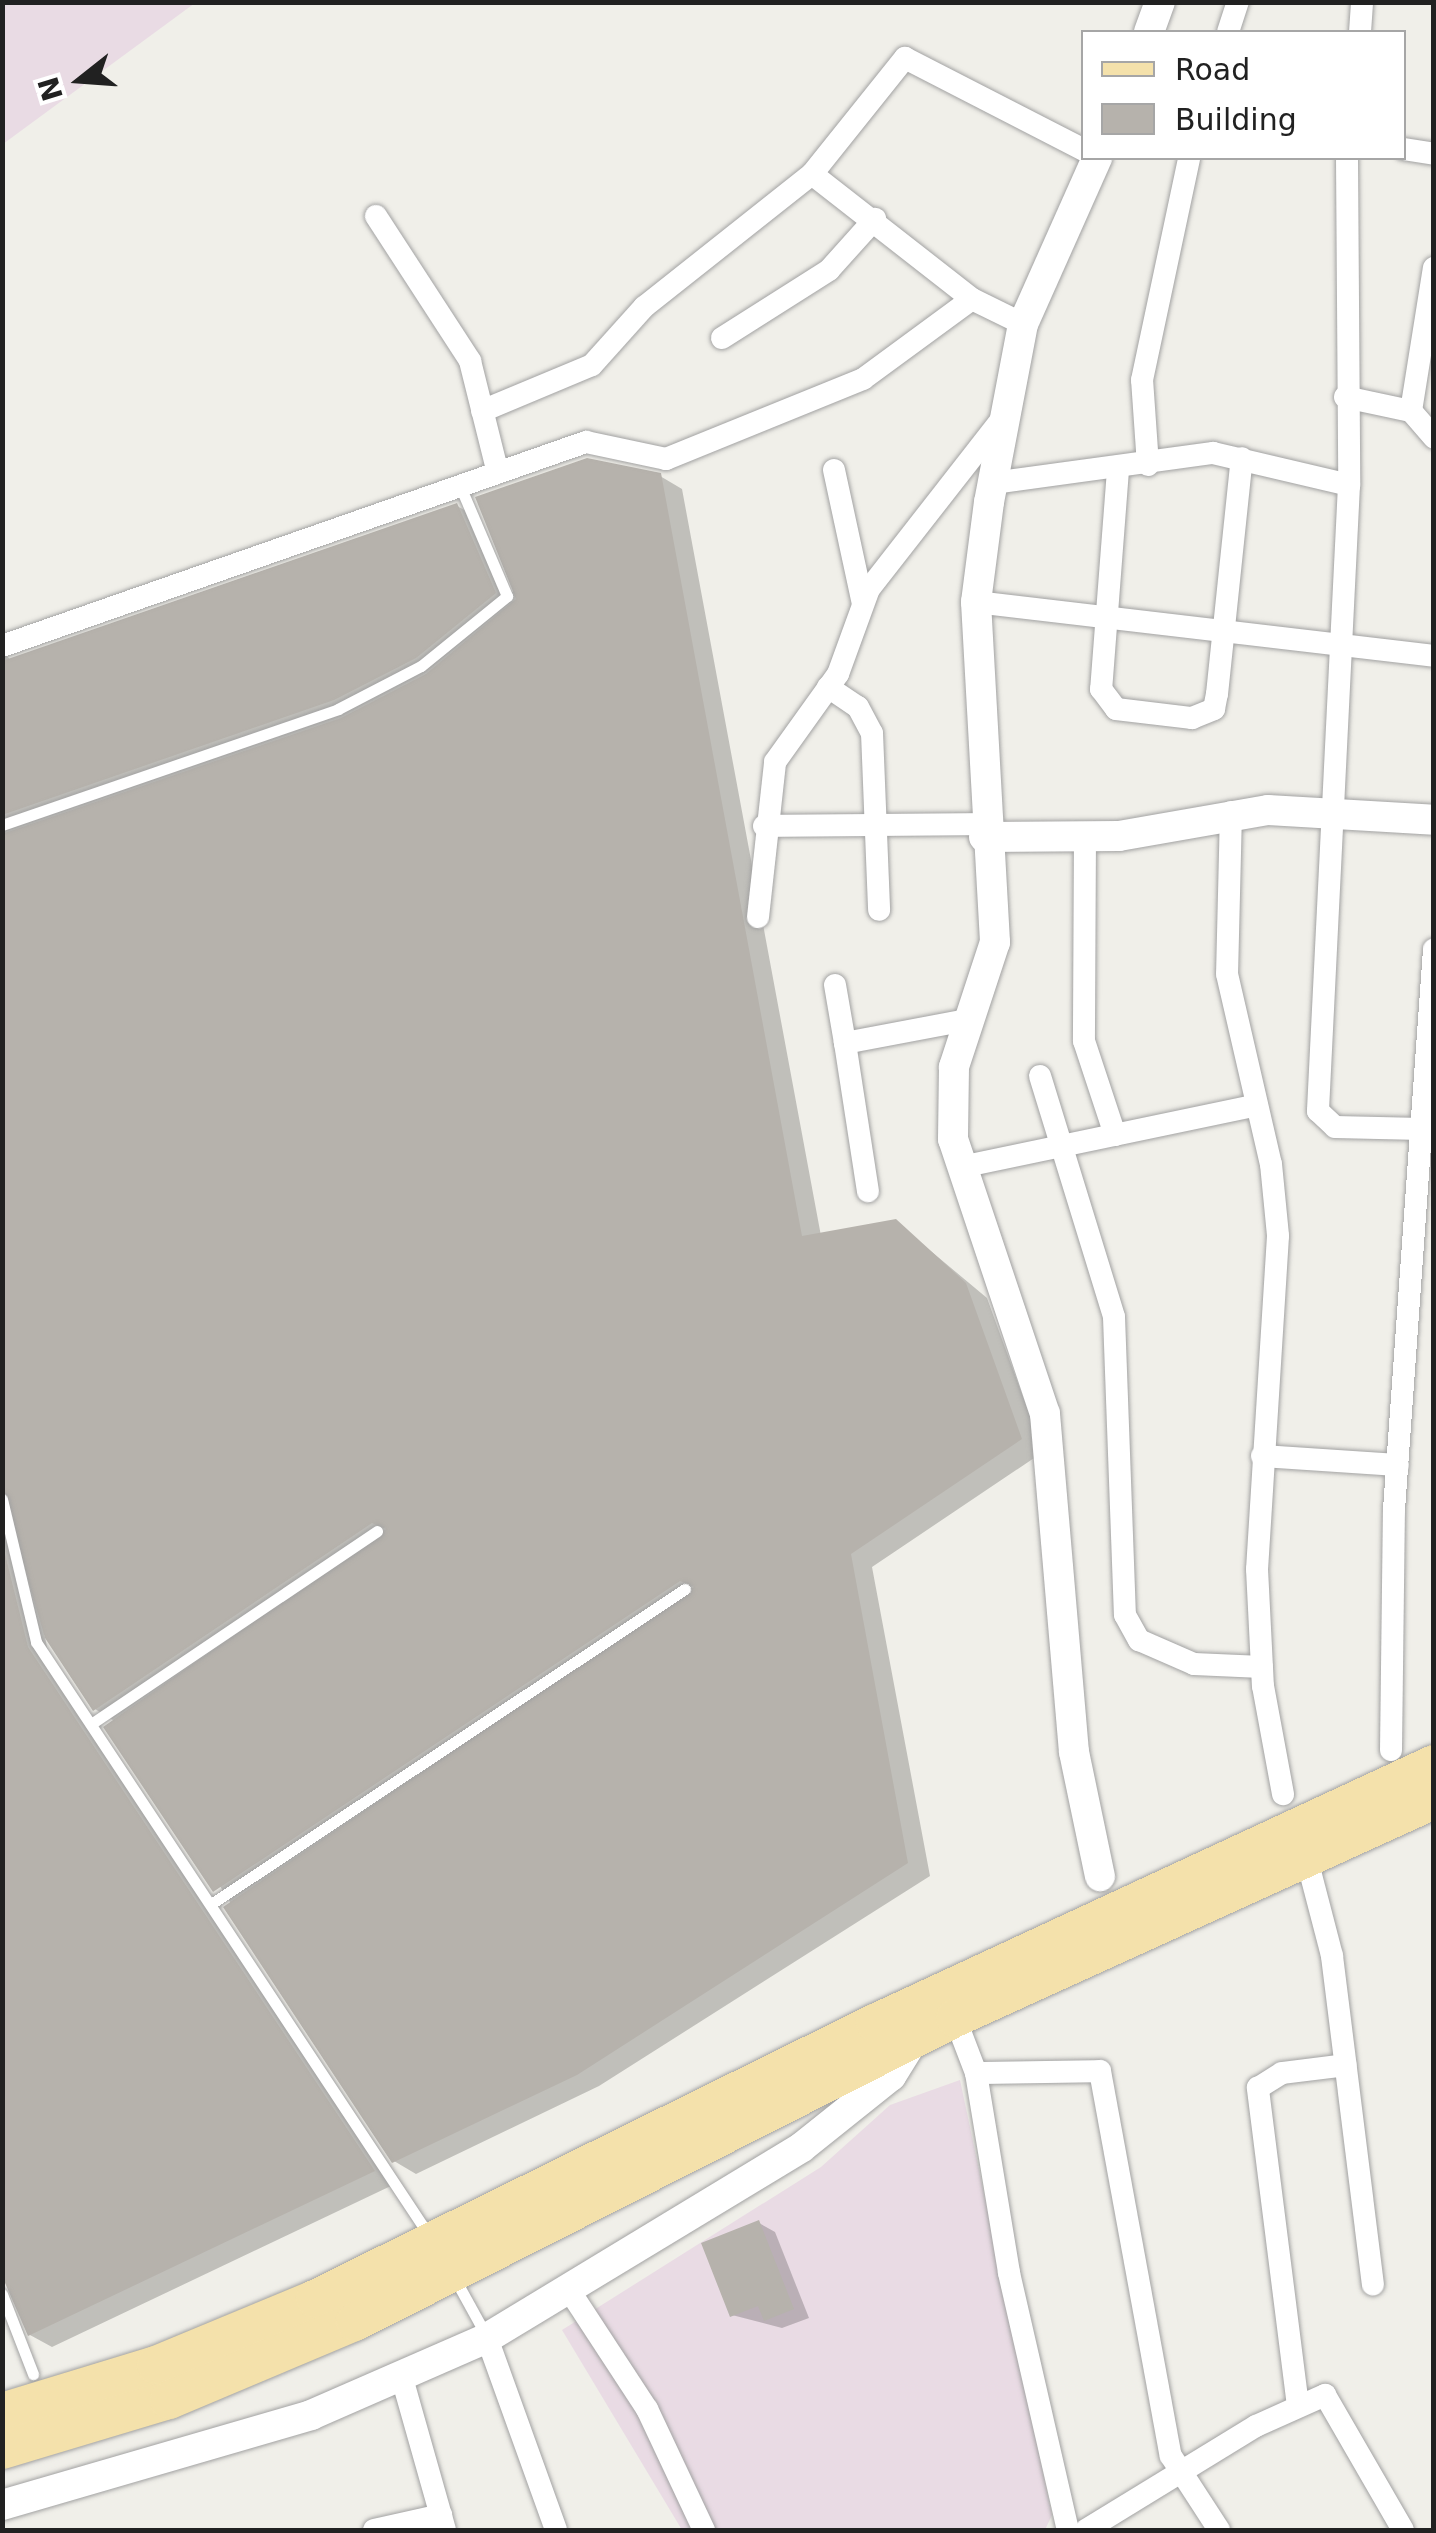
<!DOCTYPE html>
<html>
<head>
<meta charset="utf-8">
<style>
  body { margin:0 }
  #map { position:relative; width:1436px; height:2533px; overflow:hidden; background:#f0efe9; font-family:"DejaVu Sans",sans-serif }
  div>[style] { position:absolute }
  .industrial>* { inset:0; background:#e9dbe4 }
  .shadow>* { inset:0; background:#0003 }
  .building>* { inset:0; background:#b6b2ac }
  .roads { filter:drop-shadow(0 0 2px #a2a2a2) drop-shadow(0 0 2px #a2a2a2) }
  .service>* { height:11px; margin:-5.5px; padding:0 5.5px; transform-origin:5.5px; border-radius:5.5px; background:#fff }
  .minor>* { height:22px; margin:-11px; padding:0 11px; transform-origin:11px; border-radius:11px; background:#fff }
  .tertiary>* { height:30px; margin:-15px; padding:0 15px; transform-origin:15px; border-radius:15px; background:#fff }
  .primary>* { height:38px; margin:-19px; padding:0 19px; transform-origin:19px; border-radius:19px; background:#f4e1ab }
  span { translate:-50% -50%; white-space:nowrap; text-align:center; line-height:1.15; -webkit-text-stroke:9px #fff; paint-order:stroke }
  .frame { position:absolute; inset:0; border:5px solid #212121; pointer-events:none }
  .legend { position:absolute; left:1081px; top:30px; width:325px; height:130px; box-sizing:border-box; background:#fff; border:2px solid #a6a6a6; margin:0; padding:12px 18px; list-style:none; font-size:30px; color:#212121 }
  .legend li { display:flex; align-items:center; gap:20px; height:50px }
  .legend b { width:50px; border:2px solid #a6a6a6 }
  .north { position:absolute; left:30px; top:30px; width:100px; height:100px; -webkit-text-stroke:8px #fff; paint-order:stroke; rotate:253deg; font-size:28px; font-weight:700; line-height:40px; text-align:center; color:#212121 }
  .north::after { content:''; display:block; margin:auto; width:35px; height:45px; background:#212121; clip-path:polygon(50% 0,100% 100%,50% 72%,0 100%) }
</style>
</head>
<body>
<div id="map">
  <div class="industrial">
    <div style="clip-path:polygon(3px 2px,195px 2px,195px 3px,3px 144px)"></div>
    <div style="clip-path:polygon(960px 2080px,1052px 2515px,1045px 2530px,682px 2530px,562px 2330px,821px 2167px,890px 2105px)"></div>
  </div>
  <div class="shadow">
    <div style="clip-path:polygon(660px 476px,682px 489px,821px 1236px,896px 1222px,987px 1298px,1043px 1452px,872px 1567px,930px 1876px,599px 2086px,416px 2174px,394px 2161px,116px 1722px,95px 1709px,44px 1632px,50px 1662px,395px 2184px,52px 2347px,30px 2335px,2px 2264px,2px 650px,11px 661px,457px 506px,479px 518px,511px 593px)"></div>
    <div style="clip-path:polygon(759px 2223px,775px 2232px,809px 2318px,782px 2328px,732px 2315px)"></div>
  </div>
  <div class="building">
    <div style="clip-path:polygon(587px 458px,661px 473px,802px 1236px,896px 1219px,966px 1283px,1022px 1439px,851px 1554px,908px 1863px,577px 2075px,392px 2163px,223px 1907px,694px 1587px,680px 1581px,213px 1892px,103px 1727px,386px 1529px,372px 1523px,93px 1711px,45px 1638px,2px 1490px,2px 834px,341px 718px,426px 674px,516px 599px,475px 497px)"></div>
    <div style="clip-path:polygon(457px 503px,496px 593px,416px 658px,334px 700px,2px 815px,2px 661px)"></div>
    <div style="clip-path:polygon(2px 1542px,28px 1647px,375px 2171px,28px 2336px,2px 2276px)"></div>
    <div style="clip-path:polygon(759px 2220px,794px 2309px,764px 2321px,758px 2306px,730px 2317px,701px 2243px)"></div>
  </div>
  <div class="roads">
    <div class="service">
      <div style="left:2px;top:825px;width:355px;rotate:-19deg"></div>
      <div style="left:338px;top:709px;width:93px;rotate:-27.4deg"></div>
      <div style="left:421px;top:666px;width:111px;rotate:-39.1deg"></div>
      <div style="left:507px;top:596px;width:120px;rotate:-113.1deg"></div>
      <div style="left:2px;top:1499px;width:147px;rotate:76.6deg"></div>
      <div style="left:36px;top:1642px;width:714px;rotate:56.49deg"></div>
      <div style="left:91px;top:1724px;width:345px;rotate:-34deg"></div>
      <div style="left:211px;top:1904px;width:569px;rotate:-33.61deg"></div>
      <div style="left:455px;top:2279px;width:66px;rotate:61.1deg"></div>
      <div style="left:2px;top:2294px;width:86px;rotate:68.8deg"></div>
    </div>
    <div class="minor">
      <div style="left:1228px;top:32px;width:32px;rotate:-72deg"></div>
      <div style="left:1360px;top:32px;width:30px;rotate:-86deg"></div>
      <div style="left:1404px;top:149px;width:30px;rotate:9deg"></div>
      <div style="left:1347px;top:158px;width:327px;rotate:89.6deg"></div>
      <div style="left:1349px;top:485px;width:627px;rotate:92.84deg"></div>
      <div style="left:1318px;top:1111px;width:23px;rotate:43deg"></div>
      <div style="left:1335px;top:1127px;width:87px;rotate:1.3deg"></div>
      <div style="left:812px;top:174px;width:149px;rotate:-51.3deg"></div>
      <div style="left:905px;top:58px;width:201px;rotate:27.2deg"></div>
      <div style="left:376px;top:216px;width:173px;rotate:57deg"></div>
      <div style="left:470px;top:361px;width:115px;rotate:76deg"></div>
      <div style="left:722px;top:338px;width:127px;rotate:-32.4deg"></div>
      <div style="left:829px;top:270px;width:69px;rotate:-48deg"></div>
      <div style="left:1345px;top:397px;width:67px;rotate:12deg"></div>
      <div style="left:1411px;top:411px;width:35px;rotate:49deg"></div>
      <div style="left:482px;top:411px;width:119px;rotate:-22.7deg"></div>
      <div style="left:592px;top:365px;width:78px;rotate:-48.1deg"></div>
      <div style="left:644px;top:307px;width:214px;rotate:-38.4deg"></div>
      <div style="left:812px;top:174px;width:203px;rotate:38deg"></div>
      <div style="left:1411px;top:411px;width:145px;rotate:-80.9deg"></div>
      <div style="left:1148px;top:465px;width:85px;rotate:-94deg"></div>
      <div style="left:1142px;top:380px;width:227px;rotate:-78deg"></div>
      <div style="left:834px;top:470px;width:137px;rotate:77.8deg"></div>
      <div style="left:1118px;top:470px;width:220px;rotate:94.4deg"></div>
      <div style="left:1101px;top:689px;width:25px;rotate:53deg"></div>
      <div style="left:1116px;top:709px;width:77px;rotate:6.8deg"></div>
      <div style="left:1192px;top:718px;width:24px;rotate:-22deg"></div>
      <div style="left:1214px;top:709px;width:15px;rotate:-79deg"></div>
      <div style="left:1217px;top:694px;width:237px;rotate:-84deg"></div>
      <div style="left:993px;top:483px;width:222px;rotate:-7.8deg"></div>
      <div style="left:1213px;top:453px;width:140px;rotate:13.2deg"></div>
      <div style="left:976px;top:602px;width:461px;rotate:6.7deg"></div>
      <div style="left:2px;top:646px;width:619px;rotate:-19.26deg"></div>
      <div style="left:586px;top:442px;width:82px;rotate:12deg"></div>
      <div style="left:666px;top:459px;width:213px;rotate:-22.1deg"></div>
      <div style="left:863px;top:379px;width:135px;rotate:-36.3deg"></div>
      <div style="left:972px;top:299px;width:57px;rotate:26.1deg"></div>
      <div style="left:828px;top:687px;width:36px;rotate:34deg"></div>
      <div style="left:858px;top:707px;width:30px;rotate:62deg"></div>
      <div style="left:872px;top:733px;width:177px;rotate:87.7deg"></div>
      <div style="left:1231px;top:812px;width:162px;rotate:91.4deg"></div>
      <div style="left:1227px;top:974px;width:195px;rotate:77deg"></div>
      <div style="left:1271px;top:1164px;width:72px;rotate:84.4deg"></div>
      <div style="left:1278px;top:1236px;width:334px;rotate:93.6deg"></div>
      <div style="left:1257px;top:1569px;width:117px;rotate:87.1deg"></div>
      <div style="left:1263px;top:1686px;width:110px;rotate:79.5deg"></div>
      <div style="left:764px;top:826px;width:219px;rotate:-0.5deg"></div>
      <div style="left:1085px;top:835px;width:206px;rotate:90.3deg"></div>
      <div style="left:1084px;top:1041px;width:99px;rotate:71.7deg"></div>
      <div style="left:758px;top:917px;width:156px;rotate:-83.7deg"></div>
      <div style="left:775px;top:762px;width:108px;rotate:-54.4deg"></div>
      <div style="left:838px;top:674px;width:90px;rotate:-70deg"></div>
      <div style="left:869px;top:589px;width:216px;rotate:-52deg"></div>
      <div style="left:835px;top:985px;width:59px;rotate:80.2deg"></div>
      <div style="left:845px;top:1043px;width:129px;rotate:-10.7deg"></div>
      <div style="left:845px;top:1043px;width:150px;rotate:81.2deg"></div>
      <div style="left:1040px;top:1076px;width:252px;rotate:72.9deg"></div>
      <div style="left:1114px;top:1317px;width:298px;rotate:87.9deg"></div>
      <div style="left:1125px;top:1615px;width:29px;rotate:61deg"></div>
      <div style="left:1139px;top:1640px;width:60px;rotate:23.6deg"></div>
      <div style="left:1194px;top:1664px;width:68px;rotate:2.5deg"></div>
      <div style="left:961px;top:1167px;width:302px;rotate:-11.8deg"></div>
      <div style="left:1262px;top:1456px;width:136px;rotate:3.8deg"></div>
      <div style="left:1391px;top:1750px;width:240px;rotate:-89.3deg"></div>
      <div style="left:1394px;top:1510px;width:562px;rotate:-85.92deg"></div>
      <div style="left:1305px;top:1852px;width:107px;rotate:75.4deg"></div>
      <div style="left:1332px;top:1956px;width:331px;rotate:82.9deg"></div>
      <div style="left:955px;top:2018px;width:59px;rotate:69.1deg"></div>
      <div style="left:976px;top:2073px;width:203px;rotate:80.6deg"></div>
      <div style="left:1009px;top:2273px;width:264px;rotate:77.1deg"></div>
      <div style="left:976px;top:2073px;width:124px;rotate:-0.9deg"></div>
      <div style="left:1100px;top:2071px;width:391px;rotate:79.6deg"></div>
      <div style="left:1171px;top:2456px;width:88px;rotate:57deg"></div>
      <div style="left:571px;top:2293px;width:139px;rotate:56.8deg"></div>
      <div style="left:647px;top:2409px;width:134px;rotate:64.8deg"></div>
      <div style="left:487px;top:2338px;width:204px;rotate:70.2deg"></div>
      <div style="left:402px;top:2378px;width:158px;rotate:74.2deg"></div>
      <div style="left:1298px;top:2406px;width:321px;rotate:-97.2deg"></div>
      <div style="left:1258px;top:2088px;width:28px;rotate:-32deg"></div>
      <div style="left:1282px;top:2073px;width:64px;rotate:-7.1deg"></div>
      <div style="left:374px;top:2530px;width:69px;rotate:-12.6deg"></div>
      <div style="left:1086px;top:2530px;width:199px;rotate:-31.5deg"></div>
      <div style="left:1256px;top:2426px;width:76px;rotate:-24.2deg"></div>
      <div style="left:1325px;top:2395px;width:156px;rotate:60deg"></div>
    </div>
    <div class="tertiary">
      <div style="left:1149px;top:32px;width:32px;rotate:-70deg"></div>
      <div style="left:1097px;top:158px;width:182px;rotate:114deg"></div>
      <div style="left:1023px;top:324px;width:181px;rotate:100.8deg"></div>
      <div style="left:989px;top:502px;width:101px;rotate:97.4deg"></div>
      <div style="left:976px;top:602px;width:341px;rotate:86.8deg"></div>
      <div style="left:995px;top:942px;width:132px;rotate:108.2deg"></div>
      <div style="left:954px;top:1067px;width:72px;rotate:90.8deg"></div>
      <div style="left:953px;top:1139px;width:290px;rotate:71.5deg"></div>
      <div style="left:1045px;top:1414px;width:339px;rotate:85.1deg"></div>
      <div style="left:1074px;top:1752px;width:127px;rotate:78.2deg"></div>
      <div style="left:984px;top:837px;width:135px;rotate:-0.4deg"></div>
      <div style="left:1119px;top:836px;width:151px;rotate:-9.9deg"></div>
      <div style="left:1268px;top:810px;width:166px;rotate:3.4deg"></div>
      <div style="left:2px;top:2505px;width:322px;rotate:-16.2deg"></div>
      <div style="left:311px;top:2415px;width:192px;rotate:-23.6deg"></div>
      <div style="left:487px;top:2338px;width:368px;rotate:-31.2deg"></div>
      <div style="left:802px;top:2147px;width:114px;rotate:-38.6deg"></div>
      <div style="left:891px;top:2076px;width:44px;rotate:-58.1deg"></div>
    </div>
    <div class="primary">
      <div style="left:2px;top:2412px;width:161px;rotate:-17deg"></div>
      <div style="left:156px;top:2365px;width:172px;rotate:-22.5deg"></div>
      <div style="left:315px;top:2299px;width:624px;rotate:-26.24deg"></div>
      <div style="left:875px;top:2023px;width:616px;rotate:-24.86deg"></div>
      <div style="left:2px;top:2450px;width:174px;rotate:-16.7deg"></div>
      <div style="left:169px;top:2400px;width:202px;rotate:-22.8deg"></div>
      <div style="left:355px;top:2322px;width:673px;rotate:-26.87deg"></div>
      <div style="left:955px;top:2018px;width:526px;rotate:-24.47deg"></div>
    </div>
  </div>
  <div class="frame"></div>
  <ul class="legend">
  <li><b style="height:12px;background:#f4e1ab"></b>Road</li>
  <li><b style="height:28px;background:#b6b2ac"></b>Building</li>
  </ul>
  <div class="north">N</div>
</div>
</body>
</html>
